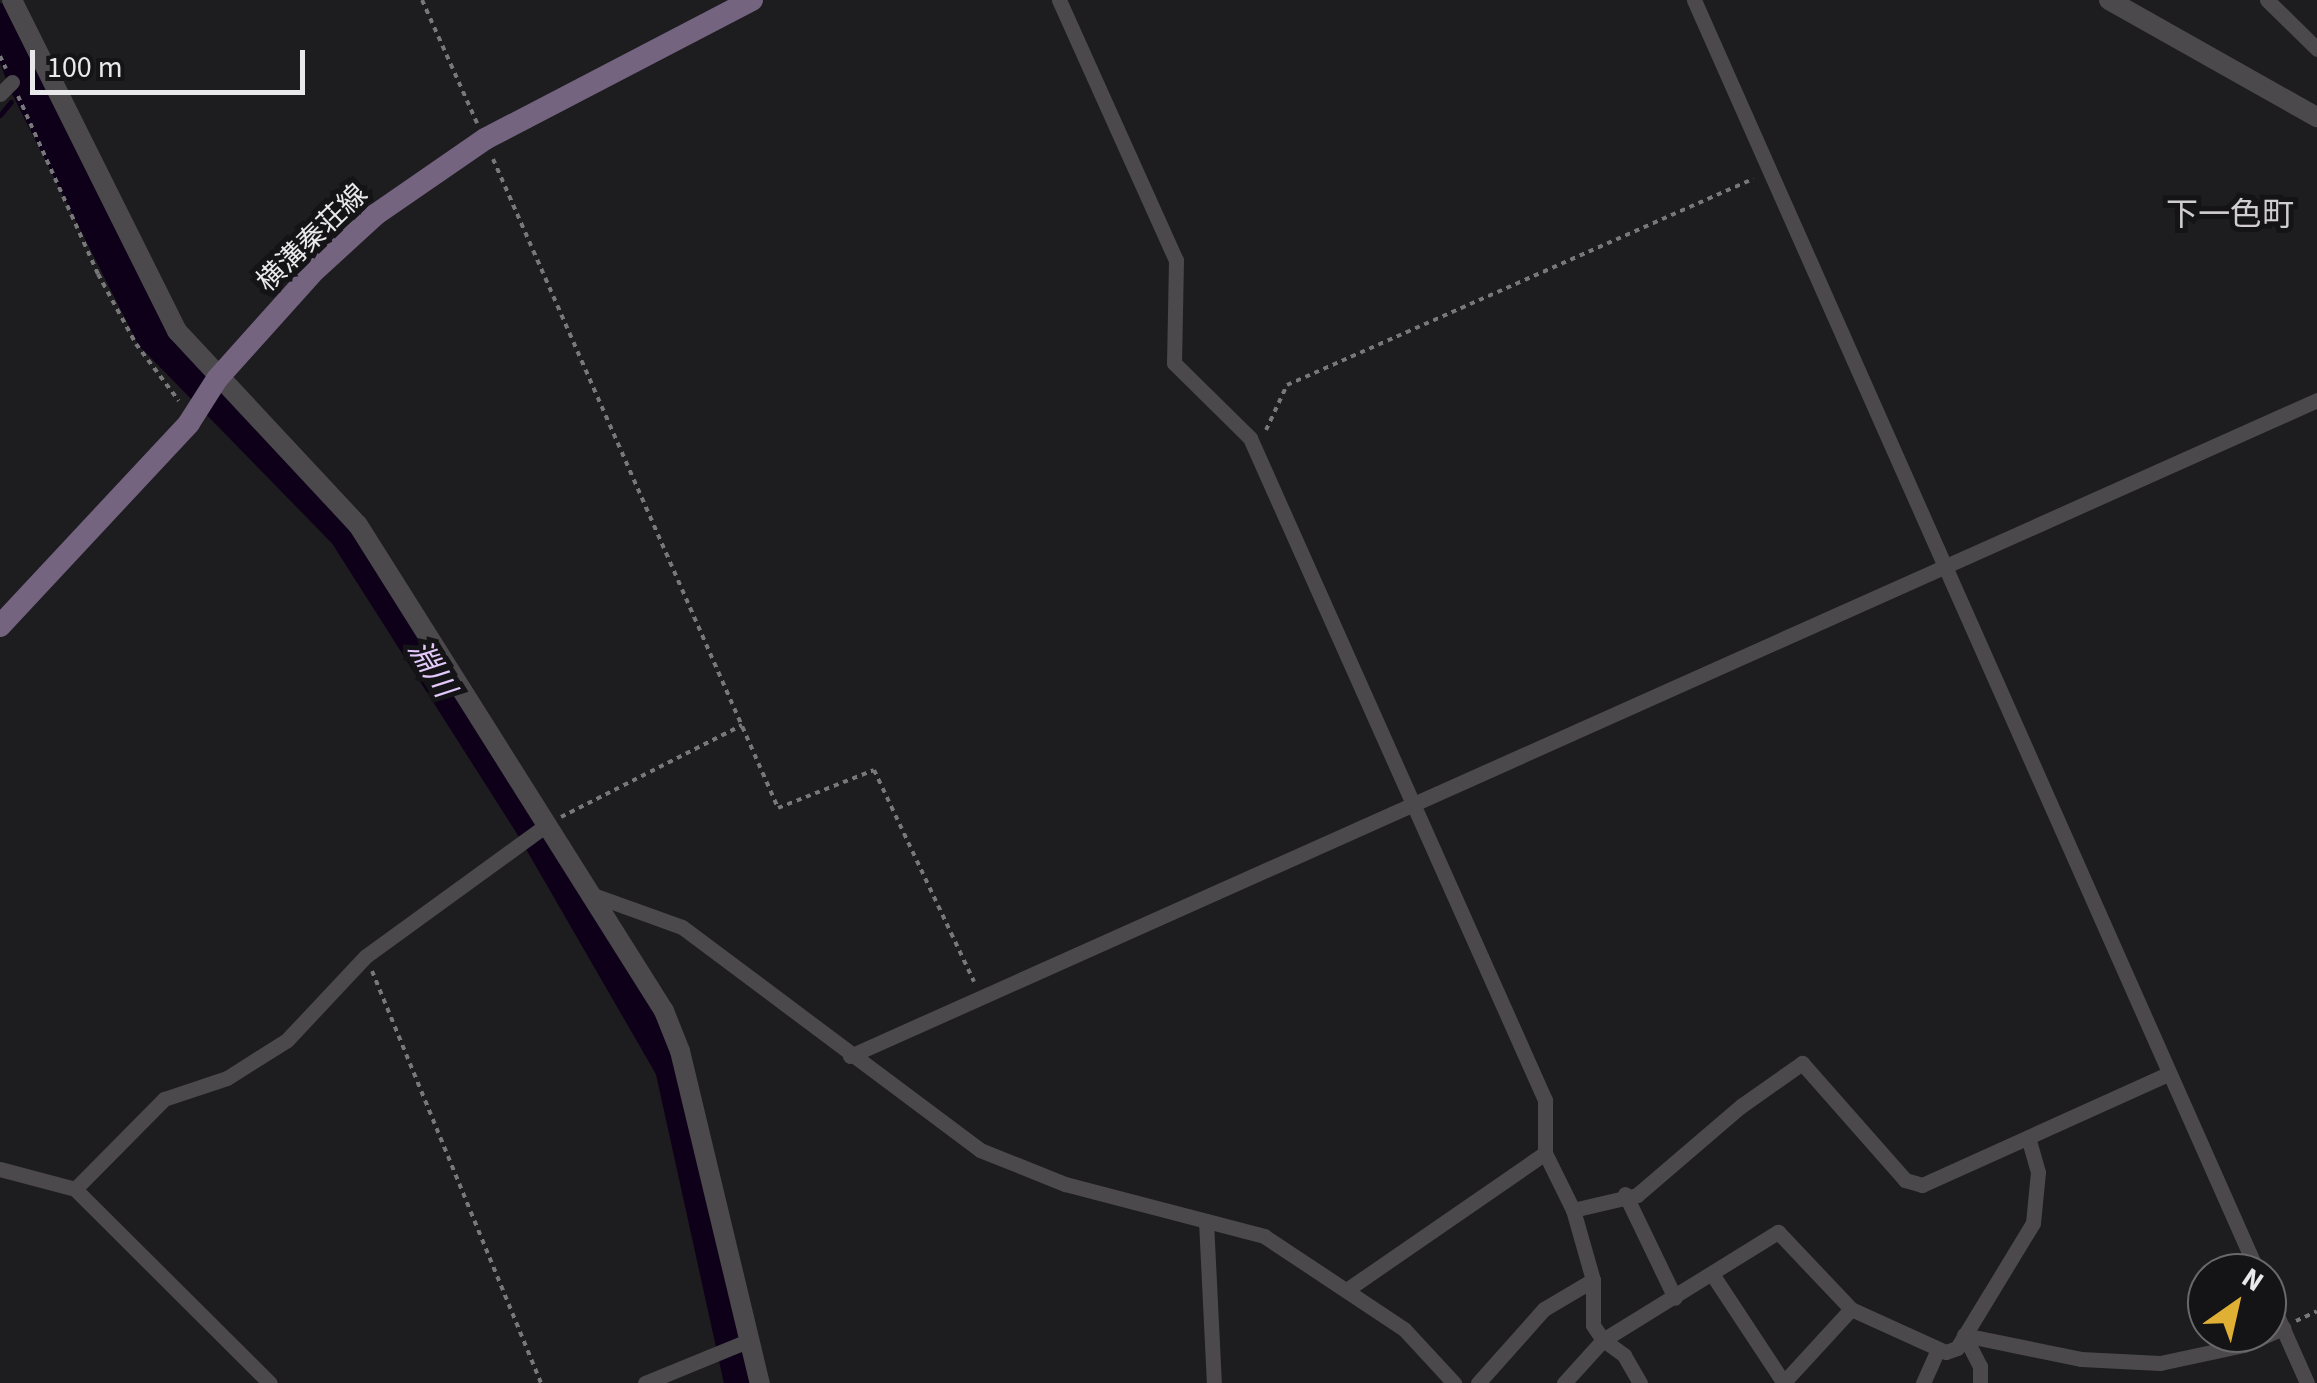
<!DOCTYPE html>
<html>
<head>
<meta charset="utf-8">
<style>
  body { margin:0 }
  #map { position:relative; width:2317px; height:1383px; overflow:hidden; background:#1d1c1f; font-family:"Source Sans 3","Noto Sans JP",sans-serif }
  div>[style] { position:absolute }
  .stream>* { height:5px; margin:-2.5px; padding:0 2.5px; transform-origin:2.5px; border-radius:2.5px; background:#0e0019 }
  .river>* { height:32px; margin:-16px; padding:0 16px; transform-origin:16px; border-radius:16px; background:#0e0019 }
  .path>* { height:4px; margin-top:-2px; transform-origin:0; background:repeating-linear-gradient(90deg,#78777a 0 5px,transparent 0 10px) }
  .minor>* { height:15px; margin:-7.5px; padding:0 7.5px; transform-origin:7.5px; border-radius:7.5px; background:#4b494c }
  .tertiary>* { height:20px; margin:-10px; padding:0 10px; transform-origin:10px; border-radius:10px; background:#4b494c }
  .secondary>* { height:22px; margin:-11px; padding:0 11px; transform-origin:11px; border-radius:11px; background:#746480 }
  span { translate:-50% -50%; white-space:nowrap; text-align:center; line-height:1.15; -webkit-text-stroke:10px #141316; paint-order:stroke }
  .street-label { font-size:28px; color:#e9e8ea }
  .water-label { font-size:30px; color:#e3c8fb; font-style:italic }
  .quarter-label { font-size:32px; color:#d0cdd2 }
  .north { position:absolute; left:2187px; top:1253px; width:100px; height:100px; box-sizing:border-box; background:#141316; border:2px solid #69686b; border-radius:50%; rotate:34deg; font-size:28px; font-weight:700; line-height:40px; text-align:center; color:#e9e8ea }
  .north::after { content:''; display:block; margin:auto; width:35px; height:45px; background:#e0b034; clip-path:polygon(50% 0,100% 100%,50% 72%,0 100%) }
  .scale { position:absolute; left:30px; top:50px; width:275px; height:45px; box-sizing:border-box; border:5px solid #e9e8ea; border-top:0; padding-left:12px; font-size:30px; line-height:35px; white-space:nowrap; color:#e9e8ea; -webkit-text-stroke:8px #141316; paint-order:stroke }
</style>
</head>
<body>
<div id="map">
  <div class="stream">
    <div style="left:0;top:115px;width:17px;rotate:-50deg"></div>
  </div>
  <div class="river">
    <div style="left:0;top:19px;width:72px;rotate:68.8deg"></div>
    <div style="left:26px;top:86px;width:280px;rotate:63.3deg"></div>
    <div style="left:152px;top:336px;width:277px;rotate:45.7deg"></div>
    <div style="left:345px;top:534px;width:344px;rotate:57.5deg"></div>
    <div style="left:530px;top:824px;width:282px;rotate:60deg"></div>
    <div style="left:671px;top:1068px;width:322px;rotate:77.6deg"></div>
  </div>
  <div class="path">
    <div style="left:422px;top:0;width:135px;rotate:65.9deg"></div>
    <div style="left:0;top:56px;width:14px;rotate:65deg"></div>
    <div style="left:18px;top:96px;width:195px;rotate:65.8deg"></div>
    <div style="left:98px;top:274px;width:80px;rotate:61.5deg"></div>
    <div style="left:136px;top:344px;width:71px;rotate:53deg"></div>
    <div style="left:493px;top:159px;width:709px;rotate:66.29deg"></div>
    <div style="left:778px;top:808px;width:103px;rotate:-21.6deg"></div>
    <div style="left:874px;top:770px;width:234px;rotate:64.7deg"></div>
    <div style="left:1266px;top:430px;width:50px;rotate:-65deg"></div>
    <div style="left:1287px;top:385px;width:510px;rotate:-23.85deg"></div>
    <div style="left:561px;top:817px;width:203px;rotate:-26.9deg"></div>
    <div style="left:372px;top:971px;width:445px;rotate:67.7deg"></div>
    <div style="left:2296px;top:1321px;width:23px;rotate:-25deg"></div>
  </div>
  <div class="minor">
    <div style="left:1059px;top:0;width:285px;rotate:65.8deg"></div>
    <div style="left:1176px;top:260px;width:103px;rotate:91.1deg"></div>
    <div style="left:1174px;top:363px;width:107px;rotate:44.6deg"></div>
    <div style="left:1250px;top:438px;width:725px;rotate:65.98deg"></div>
    <div style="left:1545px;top:1100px;width:53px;rotate:90deg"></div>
    <div style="left:1545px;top:1153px;width:64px;rotate:63.8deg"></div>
    <div style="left:1573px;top:1210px;width:66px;rotate:-13.2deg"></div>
    <div style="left:1637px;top:1195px;width:137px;rotate:-40.6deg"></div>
    <div style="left:1741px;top:1106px;width:75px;rotate:-35.2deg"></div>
    <div style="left:1802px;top:1063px;width:156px;rotate:48.6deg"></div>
    <div style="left:1905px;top:1180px;width:18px;rotate:16deg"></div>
    <div style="left:1922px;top:1185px;width:270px;rotate:-24.3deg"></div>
    <div style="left:1694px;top:0;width:1392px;rotate:66.1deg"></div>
    <div style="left:2267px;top:0;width:70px;rotate:44.4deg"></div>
    <div style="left:0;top:94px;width:17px;rotate:-45deg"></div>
    <div style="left:596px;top:896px;width:91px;rotate:19.8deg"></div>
    <div style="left:682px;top:927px;width:372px;rotate:36.8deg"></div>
    <div style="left:980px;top:1150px;width:92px;rotate:21.8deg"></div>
    <div style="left:1065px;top:1184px;width:206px;rotate:14.6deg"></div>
    <div style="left:1264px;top:1236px;width:168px;rotate:33.6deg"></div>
    <div style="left:1404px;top:1329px;width:74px;rotate:47.2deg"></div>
    <div style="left:850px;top:1056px;width:1607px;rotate:-24.09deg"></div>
    <div style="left:0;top:1169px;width:78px;rotate:14.9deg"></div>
    <div style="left:75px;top:1189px;width:127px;rotate:-45.3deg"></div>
    <div style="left:164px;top:1099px;width:66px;rotate:-18.4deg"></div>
    <div style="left:227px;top:1078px;width:71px;rotate:-32.3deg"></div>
    <div style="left:287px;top:1040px;width:115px;rotate:-46.8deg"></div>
    <div style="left:366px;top:956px;width:225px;rotate:-36deg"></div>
    <div style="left:75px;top:1189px;width:275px;rotate:44.9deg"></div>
    <div style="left:1625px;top:1194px;width:115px;rotate:64.3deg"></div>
    <div style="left:1206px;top:1221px;width:162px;rotate:87.2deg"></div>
    <div style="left:1712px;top:1274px;width:131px;rotate:56.6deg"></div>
    <div style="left:1348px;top:1289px;width:239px;rotate:-34.6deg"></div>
    <div style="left:2267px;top:1293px;width:98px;rotate:66deg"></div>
    <div style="left:1964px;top:1335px;width:119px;rotate:11.6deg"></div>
    <div style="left:2081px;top:1359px;width:79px;rotate:2.9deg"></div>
    <div style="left:2160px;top:1363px;width:86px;rotate:-12.1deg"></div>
    <div style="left:2244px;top:1345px;width:43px;rotate:-23.6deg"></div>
    <div style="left:1964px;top:1335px;width:35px;rotate:63deg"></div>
    <div style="left:1980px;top:1366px;width:17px;rotate:90deg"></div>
    <div style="left:645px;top:1383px;width:113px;rotate:-22.3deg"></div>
    <div style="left:1478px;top:1383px;width:99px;rotate:-48.3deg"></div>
    <div style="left:1544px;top:1309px;width:57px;rotate:-30.6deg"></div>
    <div style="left:1564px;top:1383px;width:58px;rotate:-47.8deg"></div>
    <div style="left:1603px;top:1340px;width:18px;rotate:-124deg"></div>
    <div style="left:1593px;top:1325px;width:45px;rotate:-90deg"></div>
    <div style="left:1593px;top:1280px;width:73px;rotate:-105.9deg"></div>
    <div style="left:1640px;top:1383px;width:32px;rotate:-120deg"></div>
    <div style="left:1624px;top:1355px;width:26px;rotate:-144deg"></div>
    <div style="left:1603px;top:1340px;width:206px;rotate:-31.7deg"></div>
    <div style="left:1778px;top:1232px;width:106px;rotate:46.5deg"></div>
    <div style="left:1851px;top:1309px;width:104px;rotate:24.4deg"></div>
    <div style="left:1946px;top:1352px;width:12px;rotate:-20deg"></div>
    <div style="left:1957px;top:1348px;width:146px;rotate:-58.7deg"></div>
    <div style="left:2033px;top:1223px;width:51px;rotate:-84.4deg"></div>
    <div style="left:2038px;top:1172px;width:36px;rotate:-106deg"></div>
    <div style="left:1783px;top:1383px;width:100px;rotate:-47.4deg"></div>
    <div style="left:1923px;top:1383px;width:37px;rotate:-66deg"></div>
  </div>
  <div class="tertiary">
    <div style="left:12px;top:0;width:370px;rotate:63.5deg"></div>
    <div style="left:177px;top:331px;width:265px;rotate:47deg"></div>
    <div style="left:358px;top:525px;width:574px;rotate:57.8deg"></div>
    <div style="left:664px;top:1011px;width:43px;rotate:68.2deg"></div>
    <div style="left:680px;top:1051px;width:342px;rotate:76.5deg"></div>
    <div style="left:2109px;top:0;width:239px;rotate:29.4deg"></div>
  </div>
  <div class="secondary">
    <div style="left:0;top:626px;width:277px;rotate:-47deg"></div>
    <div style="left:189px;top:423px;width:52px;rotate:-57.5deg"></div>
    <div style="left:217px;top:379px;width:142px;rotate:-48.1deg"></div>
    <div style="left:312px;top:273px;width:86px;rotate:-42.6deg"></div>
    <div style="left:375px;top:215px;width:134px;rotate:-34.6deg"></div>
    <div style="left:485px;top:139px;width:301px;rotate:-27.5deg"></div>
  </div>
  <div class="street-label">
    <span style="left:312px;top:238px;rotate:-44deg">横溝秦荘線</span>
  </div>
  <div class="water-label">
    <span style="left:431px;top:669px;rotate:58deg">淵川</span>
  </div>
  <div class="quarter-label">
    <span style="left:2230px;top:215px">下一色町</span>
  </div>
  <div class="north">N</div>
  <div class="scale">100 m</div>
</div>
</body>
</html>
